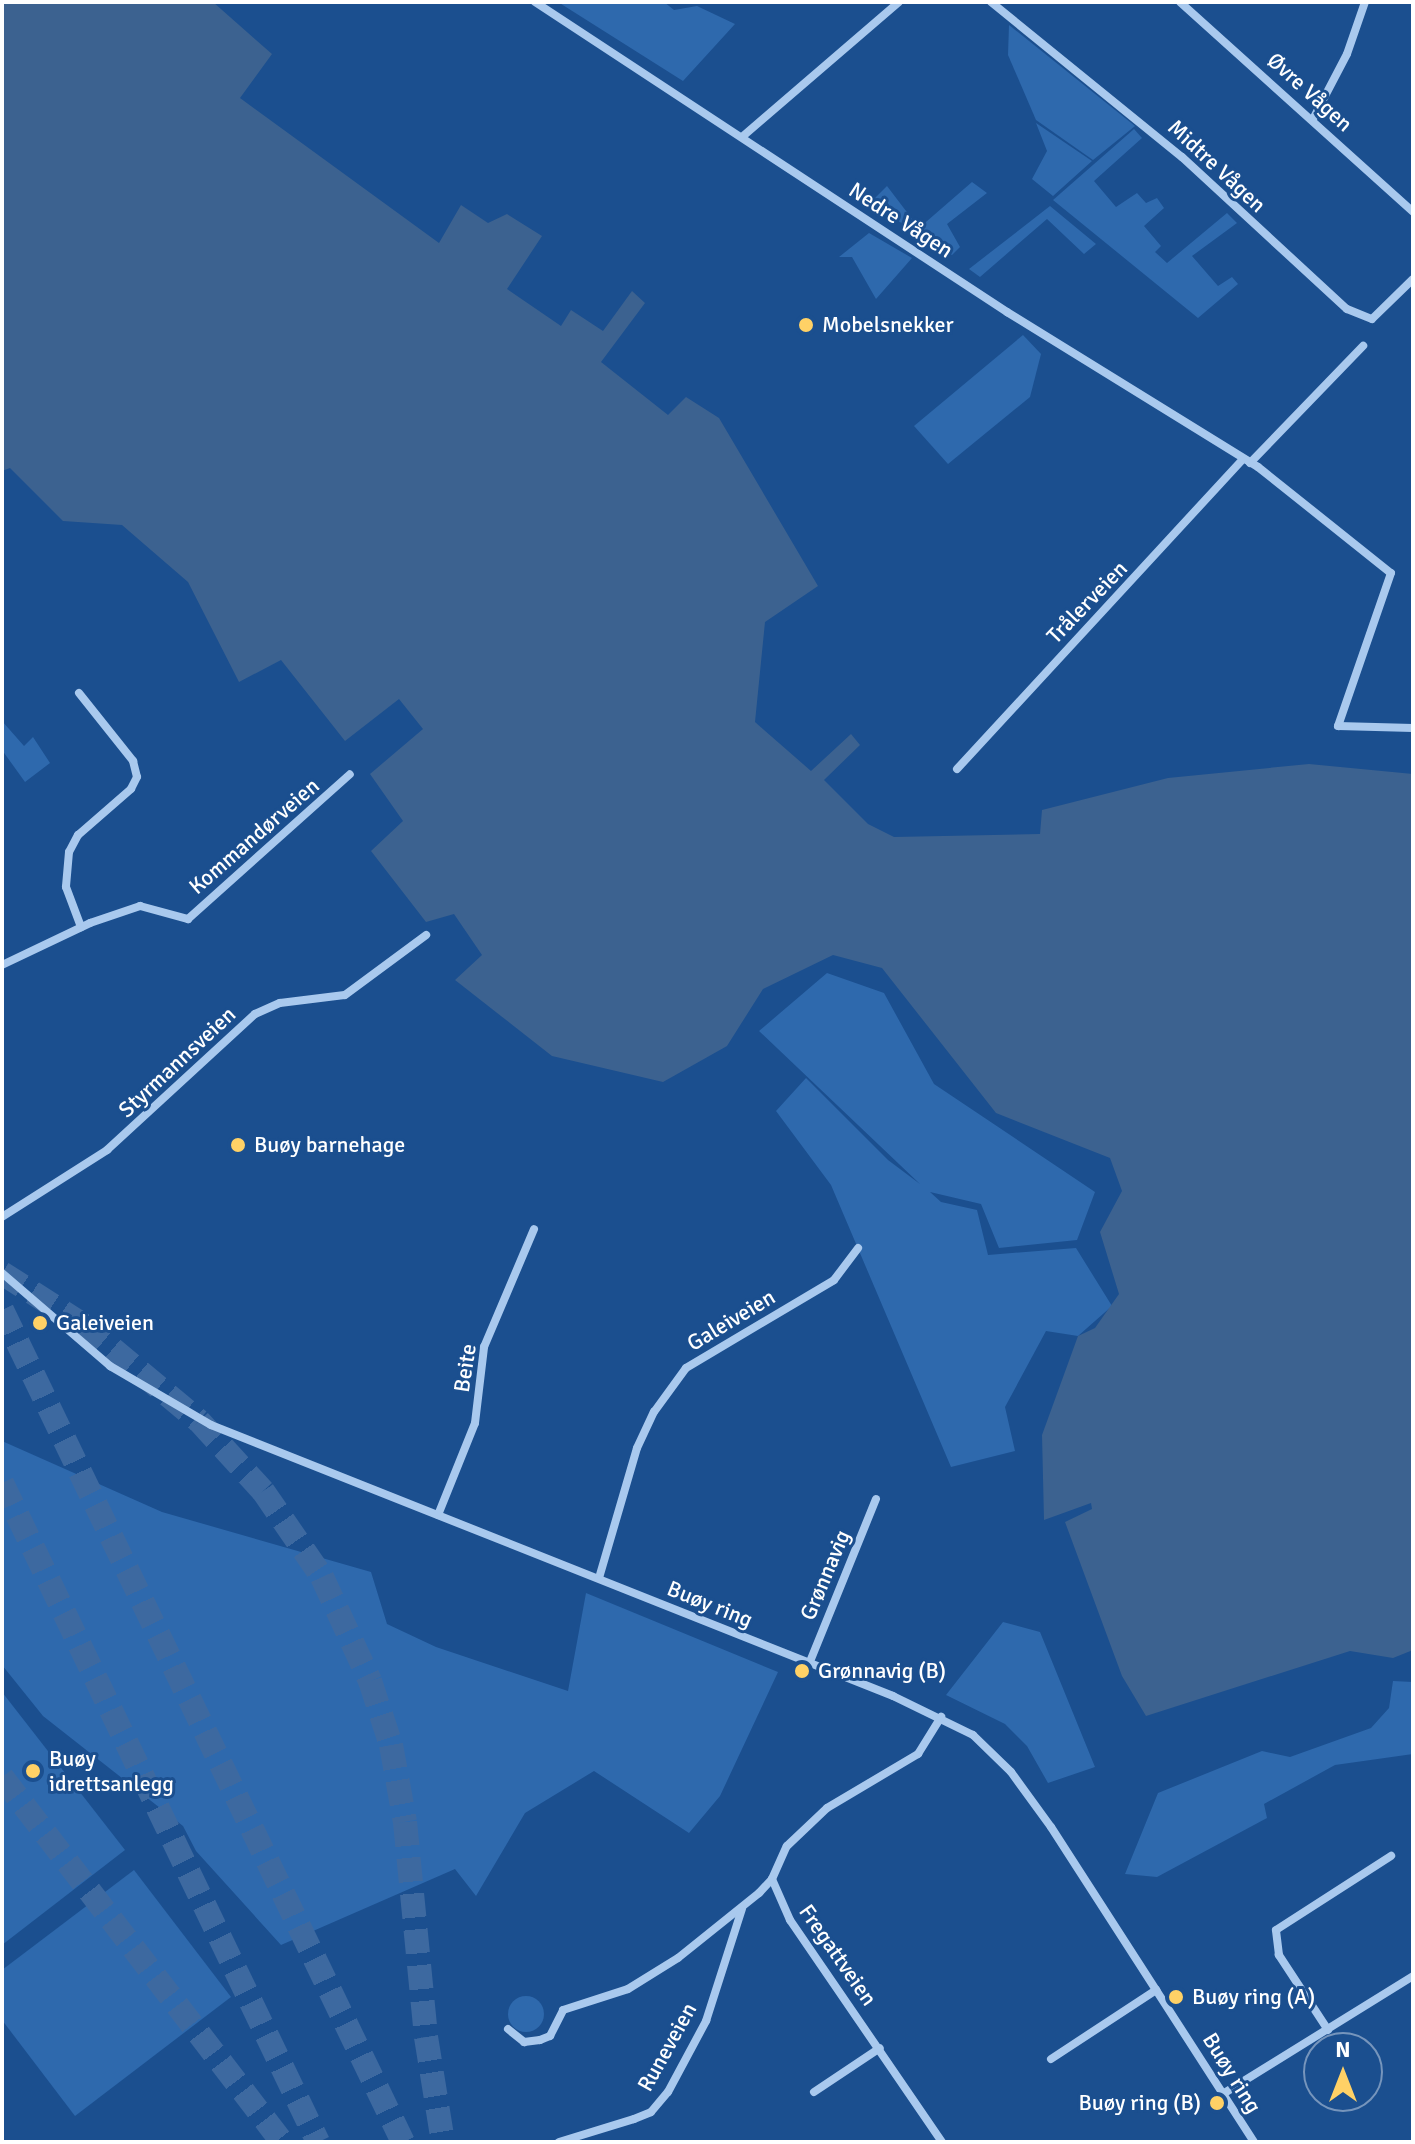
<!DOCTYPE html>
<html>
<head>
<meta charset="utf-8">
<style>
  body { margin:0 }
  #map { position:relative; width:1415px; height:2144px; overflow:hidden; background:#1b4f8f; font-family:Signika,sans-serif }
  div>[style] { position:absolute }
  .green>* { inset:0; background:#2e69ad }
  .round { border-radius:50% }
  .water>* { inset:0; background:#3c6290 }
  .highway-tunnel>* { height:24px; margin-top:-12px; transform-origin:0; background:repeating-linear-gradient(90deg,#3d69a0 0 24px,transparent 0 36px) }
  .street>* { height:8px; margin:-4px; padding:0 4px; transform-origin:4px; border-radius:4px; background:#a9c9ee }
  .dots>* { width:22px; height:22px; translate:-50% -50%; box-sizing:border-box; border:4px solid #1b4f8f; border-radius:50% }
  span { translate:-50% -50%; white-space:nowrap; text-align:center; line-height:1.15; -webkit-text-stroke:6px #1b4f8f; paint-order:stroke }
  .street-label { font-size:22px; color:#fff }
  .poi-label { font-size:22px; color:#fff }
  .left { translate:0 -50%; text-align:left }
  .right { translate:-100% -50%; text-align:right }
  .frame { position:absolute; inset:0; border:4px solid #fff; pointer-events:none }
  .north { position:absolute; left:1303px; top:2032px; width:80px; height:80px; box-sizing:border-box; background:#1b4f8f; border:2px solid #7695bc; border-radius:50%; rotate:0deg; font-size:22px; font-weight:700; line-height:32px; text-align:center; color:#fff }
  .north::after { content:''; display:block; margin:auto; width:28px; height:36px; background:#ffd166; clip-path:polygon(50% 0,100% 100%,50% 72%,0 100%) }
</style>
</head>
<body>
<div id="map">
  <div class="green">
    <div style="clip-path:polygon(558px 2px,664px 2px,674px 10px,697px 6px,735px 24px,683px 81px)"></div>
    <div style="clip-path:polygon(1009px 25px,1135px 126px,1093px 160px,1036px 120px,1008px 55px)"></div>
    <div style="clip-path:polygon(1036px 123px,1092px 161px,1053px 196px,1032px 179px,1047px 151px)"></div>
    <div style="clip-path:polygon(1134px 129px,1142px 138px,1094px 181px,1116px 207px,1137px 193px,1146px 203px,1157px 198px,1164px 208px,1144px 226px,1161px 246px,1155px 252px,1167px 263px,1227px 213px,1237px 223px,1192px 256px,1218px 286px,1232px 277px,1238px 284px,1198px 318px,1053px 200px)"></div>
    <div style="clip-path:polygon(972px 182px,987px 193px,947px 224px,960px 247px,952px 255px,870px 203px,887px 186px,919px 228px)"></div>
    <div style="clip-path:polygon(1050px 206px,1096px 244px,1084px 254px,1047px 219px,980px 277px,969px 269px)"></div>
    <div style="clip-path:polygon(869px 233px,912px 258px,876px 299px,852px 257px,839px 257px)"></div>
    <div style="clip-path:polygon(1023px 335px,1041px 354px,1030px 397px,948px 464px,914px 426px)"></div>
    <div style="clip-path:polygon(2px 721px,24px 746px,33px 737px,50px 763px,25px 782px,2px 750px)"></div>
    <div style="clip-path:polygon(827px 973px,884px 993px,934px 1084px,1095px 1192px,1077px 1240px,999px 1248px,981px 1204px,930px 1192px,941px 1202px,977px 1210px,988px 1255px,1076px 1248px,1112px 1306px,1078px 1336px,1046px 1331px,1005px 1407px,1015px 1451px,951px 1467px,831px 1185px,776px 1111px,806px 1078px,888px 1160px,920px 1184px,759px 1031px)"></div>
    <div style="clip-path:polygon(2px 1441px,162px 1512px,371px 1572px,387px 1624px,436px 1647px,568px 1691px,586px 1593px,778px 1672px,720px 1796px,689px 1833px,594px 1771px,525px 1813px,476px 1896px,455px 1869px,281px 1945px,196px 1851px,183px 1826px,43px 1716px,2px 1665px)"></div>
    <div style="clip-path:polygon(1003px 1622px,1040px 1632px,1095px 1767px,1048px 1783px,1027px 1746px,1005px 1724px,946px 1695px)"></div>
    <div style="clip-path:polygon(1393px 1681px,1413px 1682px,1413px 1754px,1335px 1765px,1264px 1804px,1267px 1818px,1157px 1877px,1125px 1874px,1158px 1793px,1262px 1751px,1290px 1757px,1371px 1728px,1389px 1708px)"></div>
    <div style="clip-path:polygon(2px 1692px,125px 1850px,2px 1945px)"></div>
    <div style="clip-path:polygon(134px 1870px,231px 1997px,75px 2116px,2px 2020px,2px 1970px)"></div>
    <div class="round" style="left:508px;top:1996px;width:36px;height:36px"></div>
  </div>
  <div class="water">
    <div style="clip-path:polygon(2px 2px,213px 2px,272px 54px,240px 98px,439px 243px,461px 205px,488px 223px,507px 214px,542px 236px,507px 289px,561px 326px,571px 310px,603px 331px,632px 291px,645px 303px,601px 362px,668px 415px,686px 397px,719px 418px,818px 586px,765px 622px,755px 722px,811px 771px,851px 734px,860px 745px,824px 780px,868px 824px,894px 837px,1040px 834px,1042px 810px,1168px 778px,1309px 764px,1413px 774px,1413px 1650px,1393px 1658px,1350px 1651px,1146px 1716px,1122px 1676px,1065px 1522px,1092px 1509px,1091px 1503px,1044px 1520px,1042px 1435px,1078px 1336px,1095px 1328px,1119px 1294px,1100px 1232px,1122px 1191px,1110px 1158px,996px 1113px,882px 968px,833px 955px,763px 989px,727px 1046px,663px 1082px,552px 1056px,455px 980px,482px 955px,454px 914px,426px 922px,371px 851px,403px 821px,370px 774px,423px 729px,399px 699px,345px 741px,281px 660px,239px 682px,188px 582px,122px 525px,63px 521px,10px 468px,2px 471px)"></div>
  </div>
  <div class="highway-tunnel">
    <div style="left:2px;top:1273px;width:98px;rotate:32.6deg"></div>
    <div style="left:85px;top:1326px;width:148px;rotate:39.8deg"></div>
    <div style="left:199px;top:1421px;width:95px;rotate:47.6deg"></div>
    <div style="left:263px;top:1491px;width:104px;rotate:55.5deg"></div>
    <div style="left:322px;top:1577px;width:115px;rotate:65.2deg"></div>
    <div style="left:370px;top:1681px;width:67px;rotate:71.8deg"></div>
    <div style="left:391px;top:1745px;width:78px;rotate:79.7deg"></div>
    <div style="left:405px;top:1822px;width:216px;rotate:84.4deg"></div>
    <div style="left:426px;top:2037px;width:106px;rotate:80.8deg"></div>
    <div style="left:2px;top:1310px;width:924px;rotate:64.27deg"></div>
    <div style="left:2px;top:1483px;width:731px;rotate:64.38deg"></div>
    <div style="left:2px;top:1777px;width:460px;rotate:52.5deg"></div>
  </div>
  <div class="street">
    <div style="left:535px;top:2px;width:565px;rotate:33.3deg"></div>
    <div style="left:1007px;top:312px;width:295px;rotate:31.7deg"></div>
    <div style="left:1258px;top:467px;width:170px;rotate:38.6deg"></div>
    <div style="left:1391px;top:573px;width:162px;rotate:109.1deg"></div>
    <div style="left:1338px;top:726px;width:75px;rotate:1.5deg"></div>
    <div style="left:991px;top:2px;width:246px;rotate:39.1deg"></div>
    <div style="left:1182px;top:157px;width:224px;rotate:42.7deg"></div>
    <div style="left:1347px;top:309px;width:27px;rotate:22deg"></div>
    <div style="left:1372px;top:319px;width:57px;rotate:-44.3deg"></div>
    <div style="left:1180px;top:2px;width:314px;rotate:42deg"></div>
    <div style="left:1313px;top:119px;width:73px;rotate:-62.4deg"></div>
    <div style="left:1347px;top:54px;width:55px;rotate:-70.9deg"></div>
    <div style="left:742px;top:137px;width:207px;rotate:-40.7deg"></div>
    <div style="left:1250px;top:463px;width:163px;rotate:-46deg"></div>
    <div style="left:79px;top:693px;width:87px;rotate:51.5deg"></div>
    <div style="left:133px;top:761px;width:16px;rotate:76deg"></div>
    <div style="left:137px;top:777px;width:13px;rotate:117deg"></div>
    <div style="left:131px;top:789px;width:70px;rotate:139deg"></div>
    <div style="left:78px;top:835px;width:19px;rotate:118deg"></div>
    <div style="left:69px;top:852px;width:35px;rotate:95deg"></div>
    <div style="left:66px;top:887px;width:43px;rotate:69.4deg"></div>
    <div style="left:957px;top:769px;width:422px;rotate:-47.3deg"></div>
    <div style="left:2px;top:965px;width:98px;rotate:-25.5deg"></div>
    <div style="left:90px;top:923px;width:53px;rotate:-18.8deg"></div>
    <div style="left:140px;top:906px;width:50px;rotate:15.2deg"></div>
    <div style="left:188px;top:919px;width:217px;rotate:-41.8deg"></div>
    <div style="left:2px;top:1217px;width:125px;rotate:-32.5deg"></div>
    <div style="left:107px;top:1150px;width:201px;rotate:-42.6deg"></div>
    <div style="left:255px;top:1014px;width:27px;rotate:-24deg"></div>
    <div style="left:280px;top:1003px;width:65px;rotate:-7deg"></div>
    <div style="left:345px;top:995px;width:101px;rotate:-36.5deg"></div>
    <div style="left:2px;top:1273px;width:143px;rotate:40.7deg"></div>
    <div style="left:110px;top:1366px;width:117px;rotate:30.3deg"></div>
    <div style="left:211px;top:1425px;width:734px;rotate:21.67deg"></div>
    <div style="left:893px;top:1696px;width:89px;rotate:26deg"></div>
    <div style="left:973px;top:1735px;width:53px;rotate:44.2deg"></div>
    <div style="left:1011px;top:1772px;width:68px;rotate:54deg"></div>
    <div style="left:1051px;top:1827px;width:375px;rotate:57.2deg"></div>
    <div style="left:438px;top:1515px;width:99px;rotate:-68.1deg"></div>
    <div style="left:475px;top:1423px;width:77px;rotate:-83.2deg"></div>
    <div style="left:484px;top:1347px;width:128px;rotate:-67deg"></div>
    <div style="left:599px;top:1578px;width:135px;rotate:-73.7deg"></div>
    <div style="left:637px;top:1448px;width:40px;rotate:-65deg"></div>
    <div style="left:654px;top:1412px;width:54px;rotate:-54deg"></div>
    <div style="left:686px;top:1368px;width:172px;rotate:-30.7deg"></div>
    <div style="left:834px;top:1280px;width:40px;rotate:-53deg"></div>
    <div style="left:809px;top:1664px;width:178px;rotate:-67.9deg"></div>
    <div style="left:772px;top:1879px;width:45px;rotate:66.3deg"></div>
    <div style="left:790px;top:1920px;width:269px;rotate:55.6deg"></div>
    <div style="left:508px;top:2029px;width:21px;rotate:39deg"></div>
    <div style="left:524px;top:2042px;width:16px;rotate:-7deg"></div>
    <div style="left:540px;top:2040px;width:11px;rotate:-22deg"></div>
    <div style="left:550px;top:2036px;width:29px;rotate:-63deg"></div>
    <div style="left:563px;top:2010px;width:68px;rotate:-17.9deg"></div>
    <div style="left:628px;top:1989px;width:59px;rotate:-31.8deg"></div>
    <div style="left:678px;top:1958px;width:104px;rotate:-38.7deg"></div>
    <div style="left:759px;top:1893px;width:19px;rotate:-47deg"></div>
    <div style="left:772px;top:1879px;width:36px;rotate:-66deg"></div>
    <div style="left:787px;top:1846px;width:55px;rotate:-43.5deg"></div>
    <div style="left:827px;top:1808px;width:106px;rotate:-30.7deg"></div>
    <div style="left:918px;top:1754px;width:44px;rotate:-58.1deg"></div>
    <div style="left:1328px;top:2030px;width:90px;rotate:-123.2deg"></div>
    <div style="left:1279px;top:1955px;width:25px;rotate:-97deg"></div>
    <div style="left:1276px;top:1930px;width:137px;rotate:-32.8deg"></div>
    <div style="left:1051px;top:2059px;width:126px;rotate:-33.3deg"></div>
    <div style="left:814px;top:2092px;width:79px;rotate:-33.7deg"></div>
    <div style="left:1226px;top:2092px;width:220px;rotate:-31.8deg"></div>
    <div style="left:559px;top:2142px;width:78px;rotate:-17deg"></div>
    <div style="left:634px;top:2119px;width:18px;rotate:-22deg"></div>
    <div style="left:651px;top:2112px;width:26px;rotate:-50deg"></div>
    <div style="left:668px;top:2092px;width:81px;rotate:-61.8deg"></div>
    <div style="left:706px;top:2021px;width:118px;rotate:-72.2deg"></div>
  </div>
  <div class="dots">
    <div style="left:806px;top:325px;background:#ffd166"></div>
    <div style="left:238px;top:1145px;background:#ffd166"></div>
    <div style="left:40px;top:1323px;background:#ffd166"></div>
    <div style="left:802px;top:1671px;background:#ffd166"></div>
    <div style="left:33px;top:1771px;background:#ffd166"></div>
    <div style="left:1176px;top:1997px;background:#ffd166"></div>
    <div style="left:1217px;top:2103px;background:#ffd166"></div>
  </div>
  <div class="street-label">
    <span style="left:1310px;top:92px;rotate:42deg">Øvre Vågen</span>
    <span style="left:1217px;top:166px;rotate:43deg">Midtre Vågen</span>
    <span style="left:901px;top:220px;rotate:33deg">Nedre Vågen</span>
    <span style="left:1087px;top:602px;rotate:-46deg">Trålerveien</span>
    <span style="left:254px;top:836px;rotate:-41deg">Kommandørveien</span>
    <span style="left:177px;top:1062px;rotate:-43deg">Styrmannsveien</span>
    <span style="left:731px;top:1320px;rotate:-31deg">Galeiveien</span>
    <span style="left:465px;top:1368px;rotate:-81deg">Beite</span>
    <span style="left:825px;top:1575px;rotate:-67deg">Grønnavig</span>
    <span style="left:710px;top:1604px;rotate:22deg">Buøy ring</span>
    <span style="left:838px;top:1955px;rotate:55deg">Fregattveien</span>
    <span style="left:667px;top:2047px;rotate:-61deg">Runeveien</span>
    <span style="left:1232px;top:2073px;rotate:58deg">Buøy ring</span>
  </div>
  <div class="poi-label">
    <span class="left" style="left:822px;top:325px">Mobelsnekker</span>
    <span class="left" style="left:254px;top:1145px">Buøy barnehage</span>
    <span class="left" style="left:56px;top:1323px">Galeiveien</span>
    <span class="left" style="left:818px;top:1671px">Grønnavig (B)</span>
    <span class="left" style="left:49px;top:1771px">Buøy<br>idrettsanlegg</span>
    <span class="left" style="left:1192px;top:1997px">Buøy ring (A)</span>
    <span class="right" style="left:1201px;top:2103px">Buøy ring (B)</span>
  </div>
  <div class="frame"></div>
  <div class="north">N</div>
</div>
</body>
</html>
